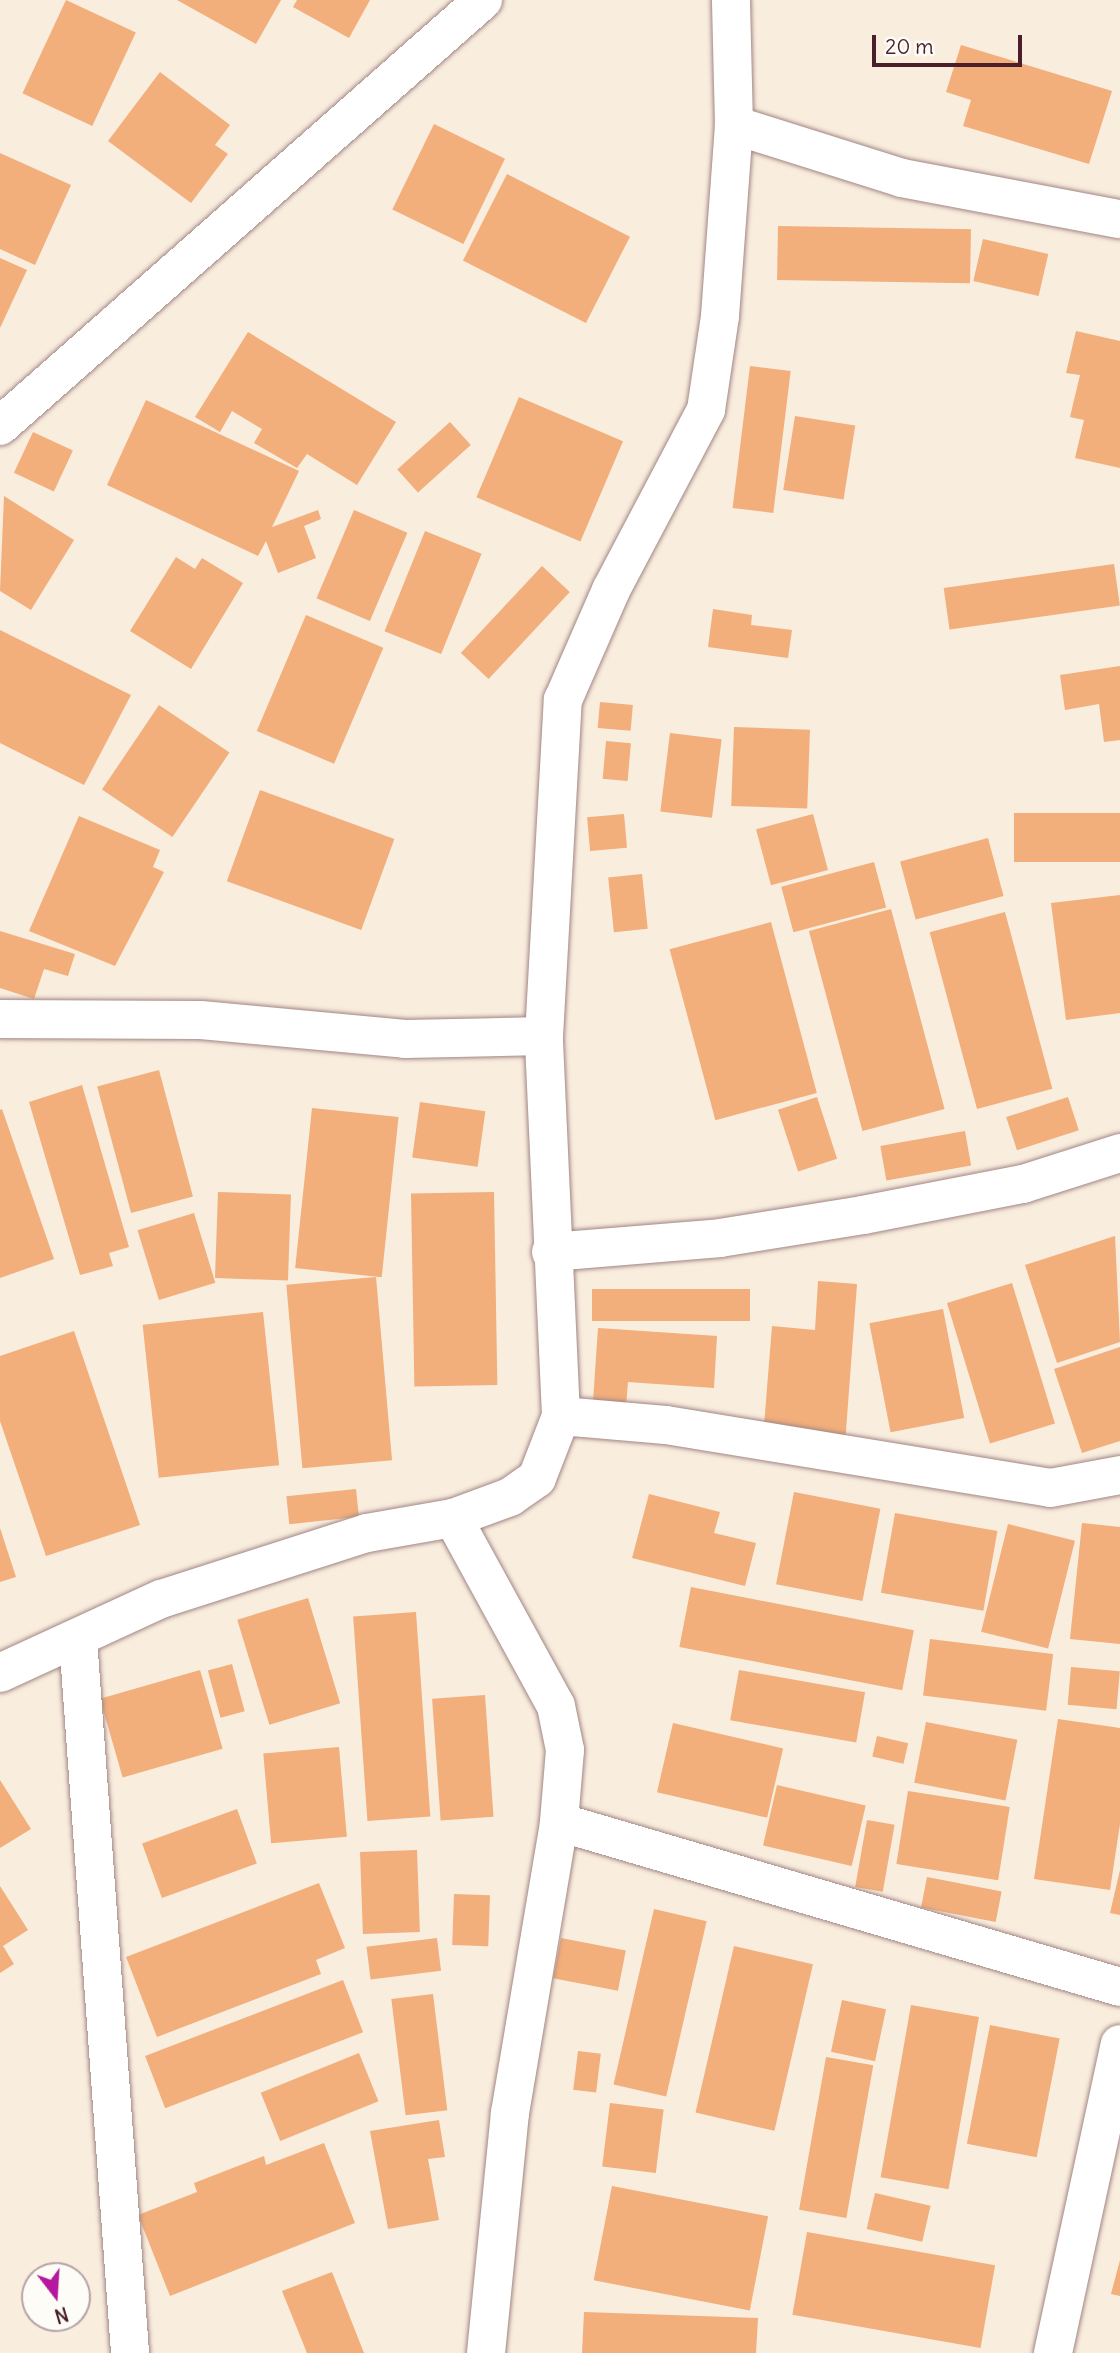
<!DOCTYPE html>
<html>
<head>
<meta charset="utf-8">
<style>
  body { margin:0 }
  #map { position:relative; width:1120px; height:2353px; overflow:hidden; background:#f9edde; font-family:Delius,sans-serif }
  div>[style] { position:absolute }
  .building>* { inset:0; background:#f2ae7b; transform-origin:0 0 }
  .roads { filter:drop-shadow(0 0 2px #a28684) drop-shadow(0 0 2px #a28684) }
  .street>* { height:38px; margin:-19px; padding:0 19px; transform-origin:19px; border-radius:19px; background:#fff }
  span { translate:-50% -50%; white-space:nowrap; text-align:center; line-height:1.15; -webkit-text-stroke:5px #fdfcf7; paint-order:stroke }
  .north { position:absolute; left:21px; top:2262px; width:70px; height:70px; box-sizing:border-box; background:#fdfcf7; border:2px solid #b5a4a5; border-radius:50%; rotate:163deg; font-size:19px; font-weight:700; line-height:28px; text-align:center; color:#4a1f2b }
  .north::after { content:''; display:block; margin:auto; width:24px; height:32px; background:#b5179e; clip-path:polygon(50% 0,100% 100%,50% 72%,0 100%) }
  .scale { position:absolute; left:872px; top:35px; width:150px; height:32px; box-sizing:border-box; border:4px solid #4a1f2b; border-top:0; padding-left:9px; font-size:21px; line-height:24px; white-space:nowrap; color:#4a1f2b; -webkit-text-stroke:5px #fdfcf7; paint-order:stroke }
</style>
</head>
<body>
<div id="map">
  <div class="building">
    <div style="left:66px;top:0;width:77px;height:103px;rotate:25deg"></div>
    <div style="clip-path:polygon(177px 0,281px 0,256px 44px)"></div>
    <div style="clip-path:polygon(297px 0,370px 0,349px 38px,293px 7px)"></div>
    <div style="clip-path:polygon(961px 45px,1112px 91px,1089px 164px,963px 126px,971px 100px,946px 92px)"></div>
    <div style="clip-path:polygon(160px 72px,230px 125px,215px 145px,228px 154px,191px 203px,108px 141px)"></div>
    <div style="left:434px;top:124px;width:79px;height:95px;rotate:26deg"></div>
    <div style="clip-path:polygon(0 153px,71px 185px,35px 265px,0 249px)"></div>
    <div style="left:507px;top:174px;width:138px;height:97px;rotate:27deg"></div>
    <div style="left:778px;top:226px;width:193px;height:54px;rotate:1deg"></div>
    <div style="left:983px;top:239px;width:67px;height:43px;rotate:13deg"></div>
    <div style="clip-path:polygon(0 258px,27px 270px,0 328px)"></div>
    <div style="clip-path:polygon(1076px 331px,1120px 341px,1120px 468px,1075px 458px,1084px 420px,1070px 417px,1080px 375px,1066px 373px)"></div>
    <div style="clip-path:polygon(248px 332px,396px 422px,357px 485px,307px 454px,297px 468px,254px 443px,262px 429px,232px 411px,220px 432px,195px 417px)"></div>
    <div style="left:750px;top:366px;width:41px;height:143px;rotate:7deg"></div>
    <div style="left:519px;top:397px;width:113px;height:109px;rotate:23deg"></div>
    <div style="clip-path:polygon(146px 400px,299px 471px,272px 527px,318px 510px,321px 519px,304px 526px,316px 558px,278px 573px,266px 541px,258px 556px,107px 485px)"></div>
    <div style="left:795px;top:416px;width:61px;height:75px;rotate:9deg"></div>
    <div style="left:450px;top:422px;width:31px;height:71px;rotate:48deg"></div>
    <div style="left:33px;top:432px;width:44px;height:45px;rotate:25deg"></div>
    <div style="clip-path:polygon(4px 496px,74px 540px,31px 610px,0 591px)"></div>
    <div style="left:354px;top:510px;width:58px;height:96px;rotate:23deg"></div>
    <div style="left:425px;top:531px;width:61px;height:108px;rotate:22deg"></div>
    <div style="clip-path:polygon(176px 557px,195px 569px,202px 558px,243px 583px,191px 669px,130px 631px)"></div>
    <div style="left:1114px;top:564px;width:42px;height:172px;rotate:82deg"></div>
    <div style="left:542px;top:566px;width:38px;height:119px;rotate:43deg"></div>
    <div style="clip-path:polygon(713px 609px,752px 615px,751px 625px,792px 630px,788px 658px,708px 647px)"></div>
    <div style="left:306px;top:615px;width:84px;height:126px;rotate:23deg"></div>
    <div style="clip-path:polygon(0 630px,131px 695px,84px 785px,0 743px)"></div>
    <div style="clip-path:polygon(1120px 666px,1120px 740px,1104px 742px,1099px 704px,1065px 710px,1060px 675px)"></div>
    <div style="left:600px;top:702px;width:33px;height:26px;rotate:5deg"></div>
    <div style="left:159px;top:705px;width:85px;height:102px;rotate:34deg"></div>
    <div style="left:734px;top:727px;width:76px;height:79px;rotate:2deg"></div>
    <div style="left:670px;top:733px;width:52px;height:79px;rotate:7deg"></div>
    <div style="left:606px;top:741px;width:25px;height:38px;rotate:5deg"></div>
    <div style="left:260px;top:790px;width:143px;height:97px;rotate:20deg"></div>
    <div style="left:1120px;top:813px;width:49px;height:106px;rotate:90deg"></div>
    <div style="left:624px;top:814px;width:34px;height:37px;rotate:85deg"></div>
    <div style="left:813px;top:814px;width:58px;height:59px;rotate:75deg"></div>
    <div style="clip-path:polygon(79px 816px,160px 850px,153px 867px,164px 872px,115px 966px,29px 931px)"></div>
    <div style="left:988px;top:838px;width:60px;height:91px;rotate:75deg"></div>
    <div style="left:874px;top:862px;width:47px;height:96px;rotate:75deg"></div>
    <div style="left:642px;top:874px;width:55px;height:34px;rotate:84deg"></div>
    <div style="clip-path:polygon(1120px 895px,1120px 1013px,1066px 1020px,1051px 903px)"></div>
    <div style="left:891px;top:909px;width:207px;height:85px;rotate:75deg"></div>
    <div style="left:1005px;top:912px;width:183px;height:78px;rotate:75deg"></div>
    <div style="left:771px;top:922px;width:177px;height:105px;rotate:75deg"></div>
    <div style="clip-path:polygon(0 931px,75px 954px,68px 976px,44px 969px,34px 999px,0 988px)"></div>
    <div style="left:159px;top:1070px;width:131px;height:64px;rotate:75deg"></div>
    <div style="clip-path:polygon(82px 1085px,129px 1247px,109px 1253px,113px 1266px,80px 1275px,29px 1102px)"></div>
    <div style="left:817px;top:1097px;width:65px;height:41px;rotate:72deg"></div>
    <div style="left:1068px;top:1097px;width:35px;height:65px;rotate:72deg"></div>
    <div style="left:420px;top:1102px;width:66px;height:56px;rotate:8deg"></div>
    <div style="left:312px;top:1108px;width:87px;height:161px;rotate:6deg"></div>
    <div style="clip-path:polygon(2px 1109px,54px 1259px,0 1278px,0 1110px)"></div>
    <div style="left:965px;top:1131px;width:35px;height:86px;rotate:80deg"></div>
    <div style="left:218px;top:1192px;width:73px;height:86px;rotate:2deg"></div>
    <div style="left:494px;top:1192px;width:193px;height:83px;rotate:89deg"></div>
    <div style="left:194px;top:1213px;width:73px;height:59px;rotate:73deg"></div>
    <div style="clip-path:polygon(1115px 1236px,1120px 1342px,1057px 1363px,1025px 1265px)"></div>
    <div style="left:376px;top:1277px;width:184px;height:90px;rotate:85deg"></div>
    <div style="clip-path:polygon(818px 1281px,857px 1284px,845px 1444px,763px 1438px,772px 1326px,815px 1330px)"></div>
    <div style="left:1012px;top:1283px;width:147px;height:68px;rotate:73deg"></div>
    <div style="left:592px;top:1289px;width:158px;height:32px"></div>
    <div style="left:943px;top:1309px;width:111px;height:75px;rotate:79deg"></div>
    <div style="left:263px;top:1312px;width:154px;height:121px;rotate:84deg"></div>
    <div style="clip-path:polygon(598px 1328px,717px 1336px,714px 1388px,628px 1382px,625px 1418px,592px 1416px)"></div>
    <div style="clip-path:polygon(74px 1331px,140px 1525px,46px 1556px,0 1421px,0 1356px)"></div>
    <div style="clip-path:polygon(1120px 1347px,1120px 1441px,1082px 1453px,1054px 1369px)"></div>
    <div style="left:356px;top:1489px;width:28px;height:70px;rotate:84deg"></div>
    <div style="left:794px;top:1492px;width:88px;height:94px;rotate:11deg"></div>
    <div style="clip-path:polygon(649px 1494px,720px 1512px,714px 1533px,756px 1543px,745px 1586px,632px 1558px)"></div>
    <div style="left:895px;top:1513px;width:104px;height:81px;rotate:10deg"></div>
    <div style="clip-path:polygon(1082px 1523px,1120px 1527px,1120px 1644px,1070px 1639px)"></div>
    <div style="left:1008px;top:1524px;width:69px;height:111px;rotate:14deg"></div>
    <div style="clip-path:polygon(0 1528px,16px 1577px,0 1582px)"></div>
    <div style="left:691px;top:1587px;width:227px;height:61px;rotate:11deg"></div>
    <div style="left:308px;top:1598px;width:110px;height:74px;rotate:73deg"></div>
    <div style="left:416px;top:1612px;width:205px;height:63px;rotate:86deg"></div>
    <div style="left:930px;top:1639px;width:124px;height:57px;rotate:7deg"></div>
    <div style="left:232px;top:1664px;width:49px;height:25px;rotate:75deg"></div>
    <div style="left:1071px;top:1667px;width:49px;height:38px;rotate:5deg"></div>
    <div style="left:200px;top:1670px;width:82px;height:104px;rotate:74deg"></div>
    <div style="left:739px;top:1670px;width:128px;height:51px;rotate:10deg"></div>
    <div style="left:485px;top:1695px;width:122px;height:53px;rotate:86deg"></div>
    <div style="clip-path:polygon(1058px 1719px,1120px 1728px,1120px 1824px,1110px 1890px,1034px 1879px)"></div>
    <div style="left:926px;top:1722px;width:93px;height:62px;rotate:11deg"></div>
    <div style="left:673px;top:1723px;width:113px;height:71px;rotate:13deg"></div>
    <div style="left:877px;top:1736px;width:32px;height:21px;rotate:13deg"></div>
    <div style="left:339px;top:1747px;width:90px;height:76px;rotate:85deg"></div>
    <div style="clip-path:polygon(0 1780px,31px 1829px,0 1848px)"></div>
    <div style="left:777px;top:1785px;width:91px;height:62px;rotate:13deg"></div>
    <div style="left:908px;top:1791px;width:103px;height:74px;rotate:9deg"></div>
    <div style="left:237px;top:1809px;width:58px;height:101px;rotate:70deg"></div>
    <div style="left:867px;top:1820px;width:28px;height:68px;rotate:10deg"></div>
    <div style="left:417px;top:1850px;width:82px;height:57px;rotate:88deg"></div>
    <div style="clip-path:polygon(1120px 1870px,1120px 1915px,1110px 1913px)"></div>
    <div style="left:927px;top:1877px;width:76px;height:31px;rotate:11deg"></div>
    <div style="clip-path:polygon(319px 1883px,345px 1948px,316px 1960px,321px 1974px,157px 2037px,126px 1957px)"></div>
    <div style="clip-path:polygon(0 1886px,28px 1930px,3px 1946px,14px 1964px,0 1973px)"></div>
    <div style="left:454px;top:1894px;width:36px;height:51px;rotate:2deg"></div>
    <div style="left:654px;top:1909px;width:54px;height:180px;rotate:13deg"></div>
    <div style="left:437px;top:1938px;width:33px;height:71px;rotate:83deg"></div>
    <div style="left:561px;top:1938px;width:66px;height:41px;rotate:11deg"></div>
    <div style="left:734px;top:1946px;width:81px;height:171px;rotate:13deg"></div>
    <div style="left:343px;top:1980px;width:56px;height:212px;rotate:69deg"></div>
    <div style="left:433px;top:1994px;width:117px;height:42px;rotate:83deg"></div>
    <div style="left:842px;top:2000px;width:45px;height:53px;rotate:12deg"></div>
    <div style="left:911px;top:2005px;width:69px;height:175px;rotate:10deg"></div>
    <div style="left:990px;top:2025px;width:71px;height:121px;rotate:11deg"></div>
    <div style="left:578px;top:2051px;width:23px;height:39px;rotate:7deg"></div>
    <div style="left:359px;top:2053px;width:52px;height:106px;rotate:68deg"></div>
    <div style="left:826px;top:2057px;width:48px;height:155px;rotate:10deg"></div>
    <div style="left:610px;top:2103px;width:54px;height:64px;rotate:7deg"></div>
    <div style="clip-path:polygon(439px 2120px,445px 2157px,428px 2159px,439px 2220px,388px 2229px,370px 2131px)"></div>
    <div style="clip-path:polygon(324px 2143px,355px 2223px,170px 2296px,138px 2215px,197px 2192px,194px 2183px,264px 2156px,266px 2165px)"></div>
    <div style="left:612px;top:2186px;width:159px;height:96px;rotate:11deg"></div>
    <div style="left:875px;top:2193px;width:57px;height:37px;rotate:13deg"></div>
    <div style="left:807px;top:2232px;width:191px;height:84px;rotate:10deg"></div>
    <div style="clip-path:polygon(1120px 2260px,1120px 2296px,1111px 2294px)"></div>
    <div style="clip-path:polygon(332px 2272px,364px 2353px,307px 2353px,282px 2291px)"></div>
    <div style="clip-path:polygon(584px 2312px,758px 2318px,756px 2353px,582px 2353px)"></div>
  </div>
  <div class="roads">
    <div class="street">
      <div style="left:734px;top:125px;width:176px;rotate:17.5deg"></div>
      <div style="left:902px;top:178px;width:222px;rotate:10.7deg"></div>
      <div style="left:0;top:426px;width:644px;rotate:-41.41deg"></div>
      <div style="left:0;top:1019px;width:201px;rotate:0.3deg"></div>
      <div style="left:201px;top:1020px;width:205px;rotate:5.3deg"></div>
      <div style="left:405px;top:1039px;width:139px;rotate:-1.2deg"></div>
      <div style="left:551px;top:1252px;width:170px;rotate:-4.7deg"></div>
      <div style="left:720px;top:1238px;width:145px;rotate:-9.1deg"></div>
      <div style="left:863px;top:1215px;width:163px;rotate:-11deg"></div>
      <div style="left:1023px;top:1184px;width:102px;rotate:-17.7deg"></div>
      <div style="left:561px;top:1416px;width:105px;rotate:4.9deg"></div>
      <div style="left:666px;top:1425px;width:389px;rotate:9.3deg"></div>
      <div style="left:1050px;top:1488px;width:71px;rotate:-10.5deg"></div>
      <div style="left:453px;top:1518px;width:214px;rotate:61.3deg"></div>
      <div style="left:556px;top:1706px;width:45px;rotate:78.4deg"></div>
      <div style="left:565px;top:1750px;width:72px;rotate:94.8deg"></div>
      <div style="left:559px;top:1822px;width:585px;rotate:16.39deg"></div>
      <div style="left:78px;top:1639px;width:716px;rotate:85.83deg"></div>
      <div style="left:0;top:1673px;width:177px;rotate:-24.7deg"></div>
      <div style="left:161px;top:1599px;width:216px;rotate:-17.8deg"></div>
      <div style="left:367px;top:1533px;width:87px;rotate:-9.9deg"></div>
      <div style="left:453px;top:1518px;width:61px;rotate:-20.2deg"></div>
      <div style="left:510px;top:1497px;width:33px;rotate:-35deg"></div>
      <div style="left:537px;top:1478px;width:66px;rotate:-68.8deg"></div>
      <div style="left:561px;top:1416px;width:380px;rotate:-92.6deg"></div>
      <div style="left:544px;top:1036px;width:337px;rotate:-86.8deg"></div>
      <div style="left:563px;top:700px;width:120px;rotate:-66.4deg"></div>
      <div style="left:611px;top:590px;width:204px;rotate:-62.2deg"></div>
      <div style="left:706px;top:410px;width:95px;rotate:-81.5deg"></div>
      <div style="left:720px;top:316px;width:192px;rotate:-85.8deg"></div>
      <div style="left:734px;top:125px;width:125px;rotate:-91.4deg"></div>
      <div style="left:486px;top:2353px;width:241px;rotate:-84.3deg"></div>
      <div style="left:510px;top:2113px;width:295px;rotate:-80.4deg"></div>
      <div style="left:1053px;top:2353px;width:316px;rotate:-77.8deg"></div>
    </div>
  </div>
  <div class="north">N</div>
  <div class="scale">20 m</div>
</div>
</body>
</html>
